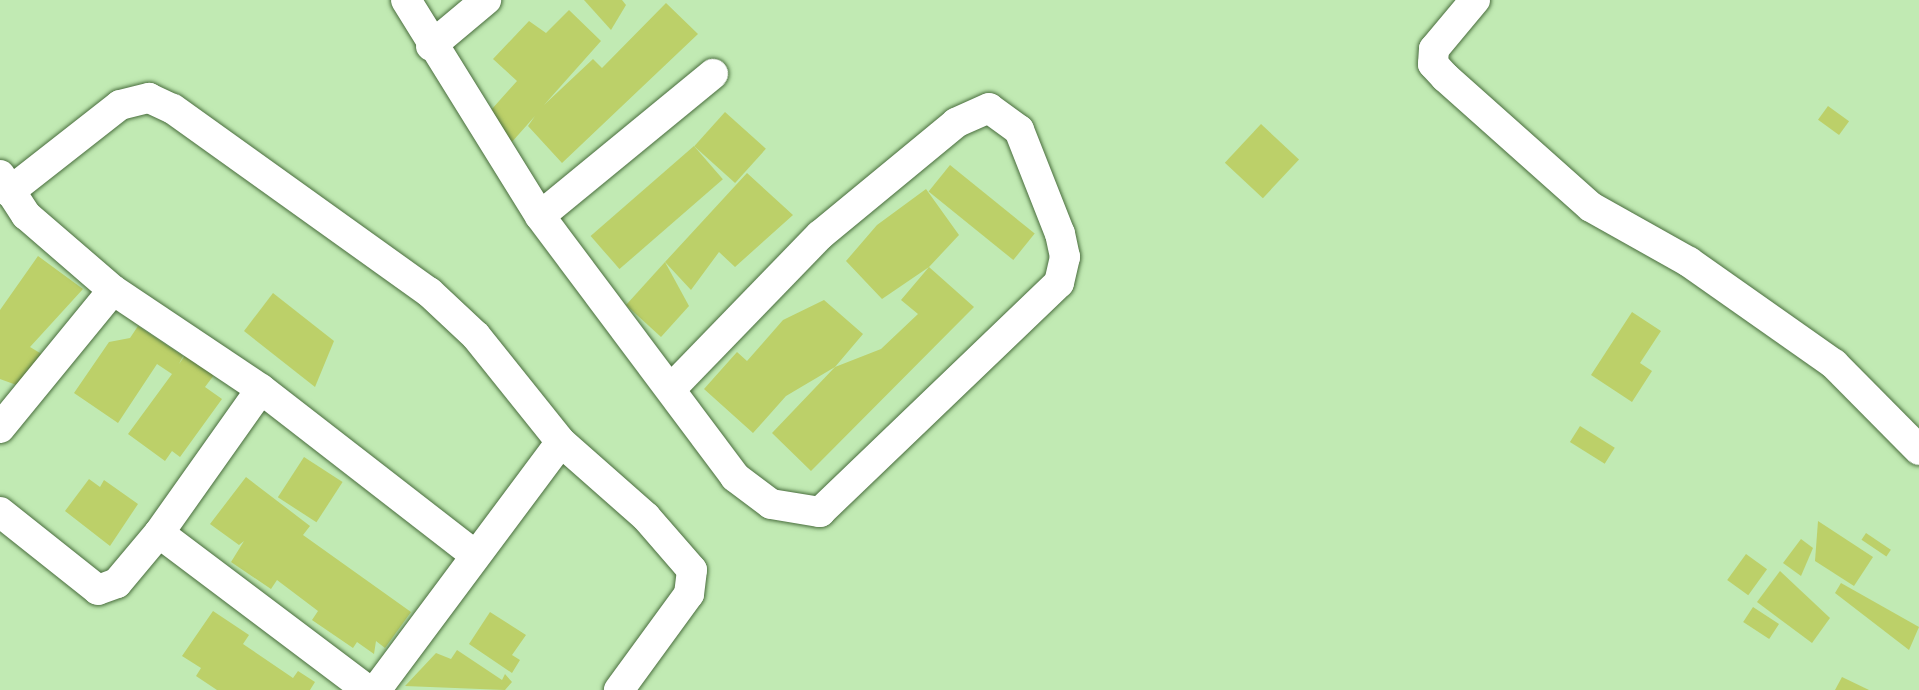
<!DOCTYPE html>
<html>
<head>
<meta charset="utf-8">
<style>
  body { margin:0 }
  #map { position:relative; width:1919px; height:690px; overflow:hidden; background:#c1eab3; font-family:Bitter,serif }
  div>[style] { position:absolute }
  .building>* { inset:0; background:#bcd069; transform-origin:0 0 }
  .roads { filter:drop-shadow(0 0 2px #496d3d) drop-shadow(0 0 2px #496d3d) }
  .street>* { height:30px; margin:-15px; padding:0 15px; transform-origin:15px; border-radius:15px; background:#fff }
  span { translate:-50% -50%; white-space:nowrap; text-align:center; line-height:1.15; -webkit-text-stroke:7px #c1eab3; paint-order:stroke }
</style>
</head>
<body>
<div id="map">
  <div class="building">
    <div style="clip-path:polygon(584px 0,622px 0,626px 5px,611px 30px)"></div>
    <div style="clip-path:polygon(666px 3px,698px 34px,562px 163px,528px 126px,535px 116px,511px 143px,483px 119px,517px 81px,493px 59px,529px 21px,546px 33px,569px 10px,601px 41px,544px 105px,593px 59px,602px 68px)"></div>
    <div style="left:1828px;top:106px;width:26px;height:17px;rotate:36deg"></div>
    <div style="left:725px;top:112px;width:55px;height:46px;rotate:42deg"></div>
    <div style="left:1261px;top:124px;width:52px;height:53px;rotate:43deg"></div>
    <div style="left:694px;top:146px;width:44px;height:137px;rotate:49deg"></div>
    <div style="left:950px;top:165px;width:109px;height:34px;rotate:39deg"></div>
    <div style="clip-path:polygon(747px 173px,793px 215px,735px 267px,719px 252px,691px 290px,665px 262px)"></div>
    <div style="clip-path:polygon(926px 189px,959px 235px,929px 267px,974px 307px,811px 471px,772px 433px,835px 367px,881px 349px,918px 314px,901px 300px,929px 267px,882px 299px,846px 261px,877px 225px)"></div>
    <div style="clip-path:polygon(38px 256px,83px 289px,30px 347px,50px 359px,22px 387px,0 379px,0 310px)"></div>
    <div style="clip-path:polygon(665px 262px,689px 306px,661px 337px,626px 305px)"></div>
    <div style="clip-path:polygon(273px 293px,334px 341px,315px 387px,244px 331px)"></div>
    <div style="clip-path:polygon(824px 300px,863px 334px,835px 367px,786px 396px,753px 433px,704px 389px,737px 352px,747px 361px,783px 320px)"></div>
    <div style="clip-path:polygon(1632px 312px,1661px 331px,1640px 363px,1652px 371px,1632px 402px,1591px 375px)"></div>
    <div style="clip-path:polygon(138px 326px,183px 356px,179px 364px,188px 351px,217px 371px,205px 387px,222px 399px,180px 457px,172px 451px,165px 461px,128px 434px,172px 374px,157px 364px,118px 423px,74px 393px,109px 342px,130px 338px)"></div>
    <div style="left:1580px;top:426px;width:41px;height:19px;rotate:32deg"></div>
    <div style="left:304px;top:457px;width:46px;height:48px;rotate:33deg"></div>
    <div style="clip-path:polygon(246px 477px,310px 526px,303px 535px,411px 612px,385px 648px,376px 641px,374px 654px,357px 642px,353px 648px,312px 620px,318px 611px,277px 580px,271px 589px,231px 562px,244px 541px,239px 545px,210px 524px)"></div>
    <div style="clip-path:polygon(89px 479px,100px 487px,104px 480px,138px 504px,110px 546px,65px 511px)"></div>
    <div style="clip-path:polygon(1818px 521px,1873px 557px,1854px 586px,1815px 561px)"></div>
    <div style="left:1866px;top:533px;width:30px;height:8px;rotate:34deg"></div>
    <div style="clip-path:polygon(1801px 539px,1813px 548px,1801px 576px,1783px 563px)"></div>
    <div style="left:1746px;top:554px;width:26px;height:32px;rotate:36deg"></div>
    <div style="clip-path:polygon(1780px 571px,1830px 618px,1812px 643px,1757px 602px)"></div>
    <div style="clip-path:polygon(1841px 583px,1919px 627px,1909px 650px,1835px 593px)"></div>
    <div style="left:1753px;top:607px;width:31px;height:18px;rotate:33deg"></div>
    <div style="clip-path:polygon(213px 611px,249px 635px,243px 644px,293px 678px,298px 671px,315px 682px,310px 690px,217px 690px,196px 676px,201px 668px,182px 656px)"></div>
    <div style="clip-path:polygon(490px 612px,526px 635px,512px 655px,520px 660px,512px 673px,469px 644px)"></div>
    <div style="clip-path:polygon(457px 650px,502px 680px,505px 674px,512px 682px,505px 690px,405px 686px,436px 653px,451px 659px)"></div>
    <div style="clip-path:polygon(1842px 677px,1869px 690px,1835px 690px)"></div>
  </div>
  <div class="roads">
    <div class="street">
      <div style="left:406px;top:0;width:254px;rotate:58.2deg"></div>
      <div style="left:540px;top:216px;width:326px;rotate:53.2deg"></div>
      <div style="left:735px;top:477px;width:45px;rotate:36.9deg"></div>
      <div style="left:771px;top:504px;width:50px;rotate:9.3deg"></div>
      <div style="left:820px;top:512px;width:331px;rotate:-43.8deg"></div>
      <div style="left:1059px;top:283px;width:27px;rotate:-77deg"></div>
      <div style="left:1065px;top:257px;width:24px;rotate:-102deg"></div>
      <div style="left:1060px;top:234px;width:112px;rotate:-111.5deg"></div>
      <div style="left:1019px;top:130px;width:37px;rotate:-144deg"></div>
      <div style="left:989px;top:108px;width:36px;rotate:156deg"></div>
      <div style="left:956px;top:123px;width:176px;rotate:140.5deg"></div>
      <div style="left:820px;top:235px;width:214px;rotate:134.1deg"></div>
      <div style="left:1475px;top:0;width:64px;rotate:129.9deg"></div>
      <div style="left:1434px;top:49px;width:15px;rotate:94deg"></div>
      <div style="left:1433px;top:64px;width:18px;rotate:47deg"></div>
      <div style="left:1445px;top:77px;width:195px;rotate:41.7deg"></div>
      <div style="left:1591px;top:207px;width:112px;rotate:29.3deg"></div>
      <div style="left:1689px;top:262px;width:177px;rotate:35.1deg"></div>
      <div style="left:1834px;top:364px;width:121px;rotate:45.3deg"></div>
      <div style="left:431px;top:46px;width:72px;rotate:-39.9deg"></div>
      <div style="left:0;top:175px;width:48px;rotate:57deg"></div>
      <div style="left:26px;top:215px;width:115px;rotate:40.8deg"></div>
      <div style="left:113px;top:290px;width:178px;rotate:33.8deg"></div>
      <div style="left:261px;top:389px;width:269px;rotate:37.8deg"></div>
      <div style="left:9px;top:192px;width:141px;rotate:-38.1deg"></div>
      <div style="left:120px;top:105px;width:30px;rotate:-14deg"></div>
      <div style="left:149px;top:98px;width:26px;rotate:25deg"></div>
      <div style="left:173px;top:109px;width:315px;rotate:35.6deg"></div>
      <div style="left:429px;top:292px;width:64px;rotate:43.1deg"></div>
      <div style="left:476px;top:336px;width:136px;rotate:51.3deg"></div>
      <div style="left:540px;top:216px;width:224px;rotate:-39.4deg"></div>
      <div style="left:0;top:428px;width:178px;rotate:-50.7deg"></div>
      <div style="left:0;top:512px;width:125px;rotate:38.5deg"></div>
      <div style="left:98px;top:590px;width:20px;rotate:-20deg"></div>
      <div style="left:117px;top:583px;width:65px;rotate:-50deg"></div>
      <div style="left:159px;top:533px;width:261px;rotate:37deg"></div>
      <div style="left:159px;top:533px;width:176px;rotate:-54.7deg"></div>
      <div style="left:376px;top:690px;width:309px;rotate:-53.3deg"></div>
      <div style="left:561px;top:442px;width:113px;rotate:41.4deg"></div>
      <div style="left:646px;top:517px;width:70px;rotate:49deg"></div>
      <div style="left:692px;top:570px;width:24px;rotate:97deg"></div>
      <div style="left:689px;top:594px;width:119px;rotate:126.1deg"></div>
    </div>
  </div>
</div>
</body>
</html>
